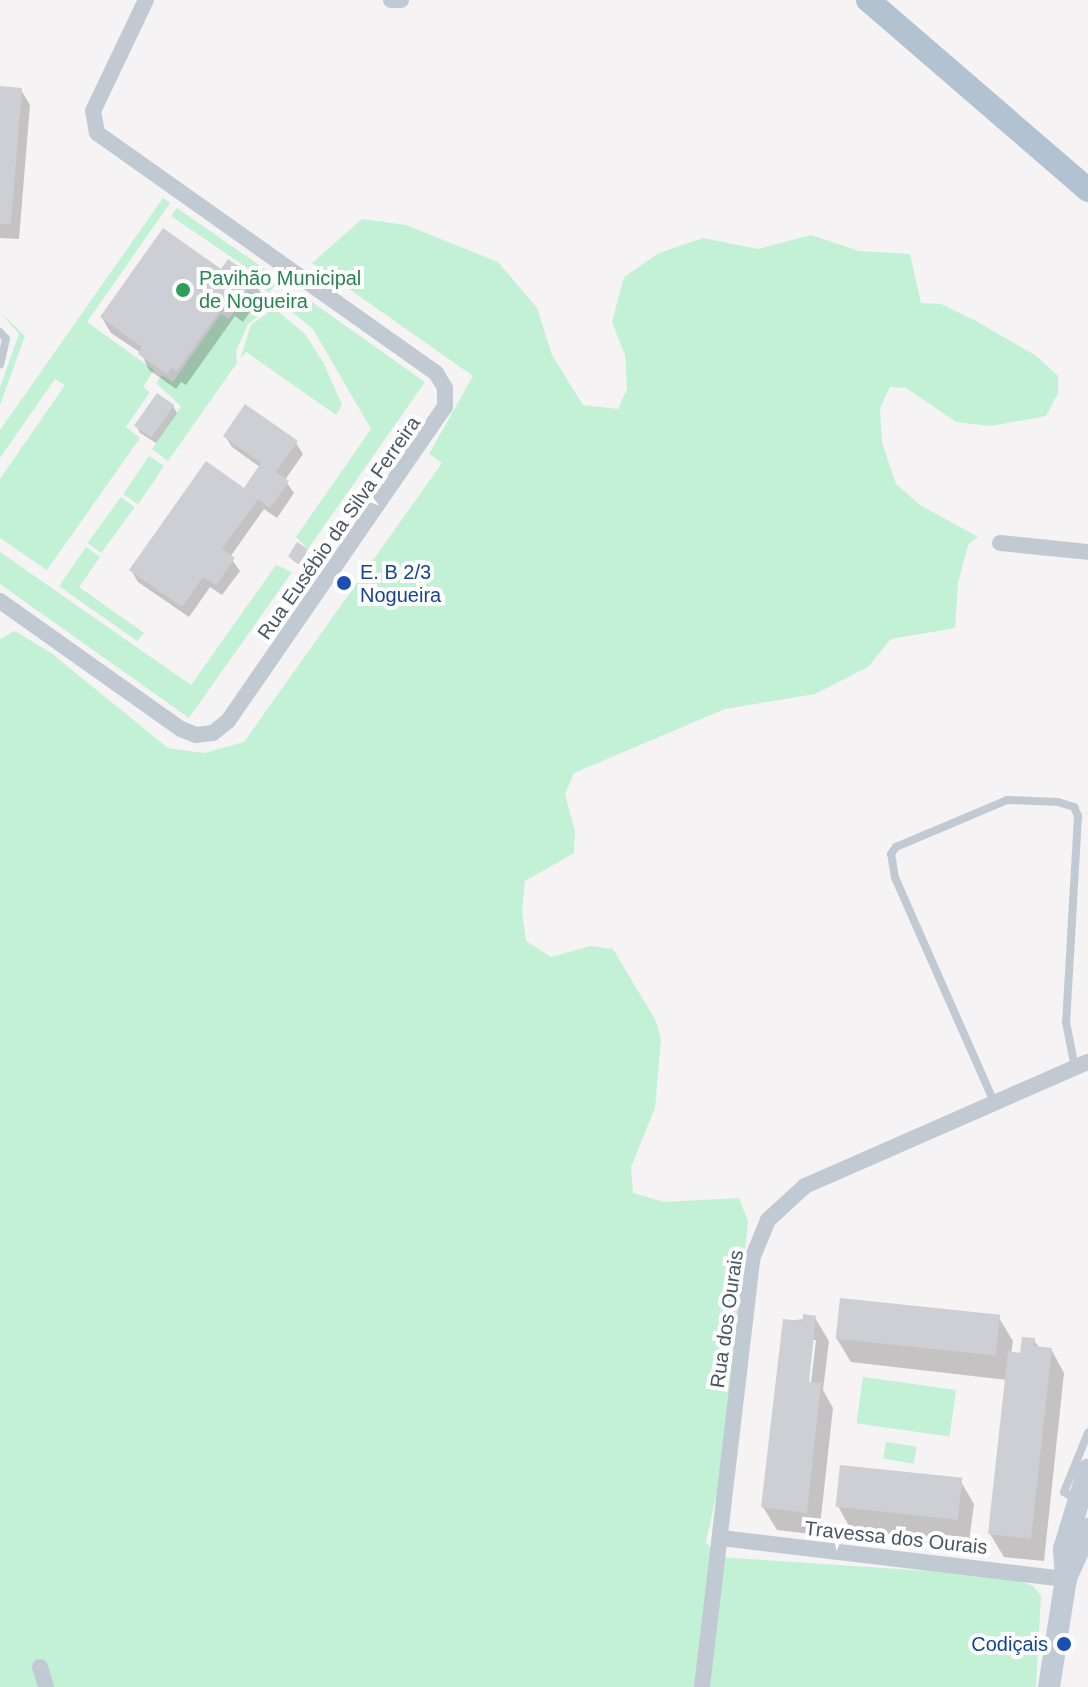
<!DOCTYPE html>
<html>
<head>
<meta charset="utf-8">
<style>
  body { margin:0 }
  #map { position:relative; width:1088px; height:1687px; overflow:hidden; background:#f5f3f3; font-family:Helvetica,sans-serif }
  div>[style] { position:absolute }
  .green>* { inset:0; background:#c3f1d5; transform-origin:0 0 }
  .shadow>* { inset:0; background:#0003 }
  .building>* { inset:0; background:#cdcfd5; transform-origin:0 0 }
  .lane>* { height:8px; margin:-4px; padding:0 4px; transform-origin:4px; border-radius:4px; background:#c1cad2 }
  .street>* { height:16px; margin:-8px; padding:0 8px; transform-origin:8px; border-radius:8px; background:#c1cad2 }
  .secondary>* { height:22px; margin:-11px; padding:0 11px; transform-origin:11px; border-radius:11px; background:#c1cbd6 }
  .primary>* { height:24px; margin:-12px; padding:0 12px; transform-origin:12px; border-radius:12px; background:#b3c2d1 }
  .dots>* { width:22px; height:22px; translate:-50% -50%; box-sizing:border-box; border:4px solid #fff; border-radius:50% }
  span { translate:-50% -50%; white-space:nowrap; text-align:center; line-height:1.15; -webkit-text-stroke:8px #fff; paint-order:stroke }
  .leisure-label { font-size:20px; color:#27864d }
  .left { translate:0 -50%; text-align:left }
  .street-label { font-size:20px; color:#4a5661 }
  .transit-label { font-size:20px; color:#164399 }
  .right { translate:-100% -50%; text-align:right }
</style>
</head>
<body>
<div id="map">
  <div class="green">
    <div style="clip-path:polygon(163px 198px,170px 203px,87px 322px,154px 370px,143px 387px,150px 392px,126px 427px,140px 438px,47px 570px,0 538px,0 479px,65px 385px,55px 379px,0 458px,0 430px)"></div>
    <div style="clip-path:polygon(177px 208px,279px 279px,269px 293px,255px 283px,259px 276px,171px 216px)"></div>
    <div style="clip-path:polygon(362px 219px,406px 225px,498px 262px,537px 308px,552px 355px,583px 405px,618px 409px,627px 389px,625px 355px,612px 322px,624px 277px,659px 253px,703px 238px,758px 249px,811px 235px,859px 251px,910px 254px,921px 303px,941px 304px,974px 320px,1035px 355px,1058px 376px,1058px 393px,1046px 416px,991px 426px,956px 422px,906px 388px,890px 387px,880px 408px,882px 443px,896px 484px,920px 505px,978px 537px,968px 545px,958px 583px,955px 628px,891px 639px,868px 667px,815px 694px,725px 709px,574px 773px,565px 794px,575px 832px,574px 853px,525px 881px,522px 912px,526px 941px,551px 957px,590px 946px,613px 949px,656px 1021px,661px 1039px,655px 1108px,631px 1167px,633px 1193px,664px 1202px,739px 1198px,748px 1221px,721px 1475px,706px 1542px,718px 1557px,1006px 1576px,1033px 1586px,1041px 1596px,1036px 1687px,0 1687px,0 639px,15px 631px,51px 653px,168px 748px,204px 753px,244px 742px,442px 463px,429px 454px,473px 376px,312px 263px)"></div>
    <div style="clip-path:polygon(249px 291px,271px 306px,248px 324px,236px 351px,237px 363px,168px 461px,152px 449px,181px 406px,156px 383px,162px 375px,173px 382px,221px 314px,229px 319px)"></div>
    <div style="clip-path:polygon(290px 299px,303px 308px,309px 300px,425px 382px,308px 549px,296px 537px,371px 429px,313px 329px,285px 306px)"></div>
    <div style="clip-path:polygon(274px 308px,305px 334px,324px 364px,342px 405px,336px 415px,246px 352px,240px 359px,251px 325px)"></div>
    <div style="clip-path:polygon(0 312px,25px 336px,0 405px,0 387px,19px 334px)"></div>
    <div style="left:149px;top:456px;width:18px;height:46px;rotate:34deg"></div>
    <div style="left:121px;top:497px;width:17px;height:57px;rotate:36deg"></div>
    <div style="clip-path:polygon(86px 547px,100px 557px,79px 587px,144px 633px,137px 641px,59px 586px)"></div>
    <div style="clip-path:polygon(0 552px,191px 685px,276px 565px,292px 572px,189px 718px,0 584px)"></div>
    <div style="left:863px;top:1377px;width:94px;height:47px;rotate:8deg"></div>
    <div style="left:886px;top:1442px;width:31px;height:17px;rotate:9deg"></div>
  </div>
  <div class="shadow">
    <div style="clip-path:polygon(0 88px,21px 90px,30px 105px,19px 239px,0 238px)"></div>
    <div style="clip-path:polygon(221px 272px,253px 279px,262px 295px,243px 322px,235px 316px,186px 385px,181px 382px,176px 389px,149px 370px,141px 353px,111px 333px,102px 318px)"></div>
    <div style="clip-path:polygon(173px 406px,177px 413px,156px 443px,140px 433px,136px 425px)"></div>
    <div style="clip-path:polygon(225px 436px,296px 443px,303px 454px,285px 480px,294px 493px,277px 518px,264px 509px,230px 557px,240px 571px,222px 595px,210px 587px,189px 617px,138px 582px,131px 570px,244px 490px,260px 467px,232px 447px)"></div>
    <div style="clip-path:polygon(307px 551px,300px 565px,291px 559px)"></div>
    <div style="clip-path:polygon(evenodd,815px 1318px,829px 1341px,823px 1390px,833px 1408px,819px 1535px,777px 1530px,763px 1507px,785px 1321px,815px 1318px,812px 1340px,816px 1340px,810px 1392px,806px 1392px,812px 1340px)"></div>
    <div style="clip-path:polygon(999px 1318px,1013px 1341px,1011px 1354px,1022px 1355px,1034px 1340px,1039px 1348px,1051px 1349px,1064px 1373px,1044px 1561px,1004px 1557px,990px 1534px,1007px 1380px,851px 1362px,837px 1339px)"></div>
    <div style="clip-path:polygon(960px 1480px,974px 1504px,969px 1542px,851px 1530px,838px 1506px)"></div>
  </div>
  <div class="building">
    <div style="clip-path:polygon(0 86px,22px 88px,11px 224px,0 224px)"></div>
    <div style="clip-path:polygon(163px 228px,221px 269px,228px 259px,255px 278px,234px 308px,226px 302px,177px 371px,172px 368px,167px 374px,138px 354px,142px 347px,100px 317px)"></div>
    <div style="left:157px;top:393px;width:21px;height:40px;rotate:35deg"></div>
    <div style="clip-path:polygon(245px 404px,298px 441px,276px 472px,289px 481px,270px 508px,258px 499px,222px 549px,235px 558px,216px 585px,203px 577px,182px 607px,129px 570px,206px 461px,244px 488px,261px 463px,223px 436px)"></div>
    <div style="left:297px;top:542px;width:13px;height:17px;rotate:32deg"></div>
    <div style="left:840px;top:1298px;width:161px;height:41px;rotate:6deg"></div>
    <div style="clip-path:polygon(803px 1314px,816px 1316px,809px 1382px,821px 1383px,807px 1513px,761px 1507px,783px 1319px,803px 1321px)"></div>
    <div style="clip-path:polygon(1022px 1337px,1035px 1338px,1034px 1346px,1052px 1348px,1031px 1539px,988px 1534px,1008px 1351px,1020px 1353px)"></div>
    <div style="left:840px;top:1465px;width:123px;height:42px;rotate:6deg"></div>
  </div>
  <div class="lane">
    <div style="left:0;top:332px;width:9px;rotate:49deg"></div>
    <div style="left:6px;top:339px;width:26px;rotate:103deg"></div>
    <div style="left:994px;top:1102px;width:245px;rotate:-113.8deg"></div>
    <div style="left:895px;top:878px;width:24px;rotate:-99deg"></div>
    <div style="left:891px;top:854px;width:9px;rotate:-54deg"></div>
    <div style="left:896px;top:847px;width:121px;rotate:-22.9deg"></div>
    <div style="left:1007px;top:800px;width:51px;rotate:2.2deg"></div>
    <div style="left:1058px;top:802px;width:17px;rotate:17deg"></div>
    <div style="left:1074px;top:807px;width:10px;rotate:66deg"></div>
    <div style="left:1078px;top:816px;width:206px;rotate:93.3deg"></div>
    <div style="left:1066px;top:1022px;width:47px;rotate:78.9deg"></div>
    <div style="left:1077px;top:1500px;width:15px;rotate:-148deg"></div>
    <div style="left:1064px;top:1492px;width:64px;rotate:-67.9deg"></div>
  </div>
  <div class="street">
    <div style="left:391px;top:0;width:10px"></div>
    <div style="left:1000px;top:543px;width:88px;rotate:5.8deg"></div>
    <div style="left:0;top:601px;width:222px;rotate:35.3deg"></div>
    <div style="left:181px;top:729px;width:16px;rotate:22deg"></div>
    <div style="left:196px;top:735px;width:17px;rotate:-7deg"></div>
    <div style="left:213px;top:733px;width:19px;rotate:-39deg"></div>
    <div style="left:228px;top:721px;width:382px;rotate:-55.4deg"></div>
    <div style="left:445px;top:407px;width:19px;rotate:-90deg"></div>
    <div style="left:445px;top:388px;width:17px;rotate:-121deg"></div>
    <div style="left:436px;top:373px;width:415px;rotate:-144.7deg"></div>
    <div style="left:97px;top:133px;width:22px;rotate:-100deg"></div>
    <div style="left:93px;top:111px;width:123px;rotate:-64.5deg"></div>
    <div style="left:721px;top:1538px;width:347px;rotate:6.8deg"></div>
    <div style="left:40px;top:1667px;width:21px;rotate:73deg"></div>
    <div style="left:702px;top:1687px;width:431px;rotate:-83.3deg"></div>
    <div style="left:752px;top:1259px;width:42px;rotate:-67.7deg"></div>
    <div style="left:768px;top:1220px;width:50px;rotate:-42.6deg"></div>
    <div style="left:805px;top:1186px;width:309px;rotate:-23.7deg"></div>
  </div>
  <div class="secondary">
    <div style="left:1066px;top:1578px;width:54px;rotate:-65.8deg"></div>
    <div style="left:1049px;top:1687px;width:109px;rotate:-81.1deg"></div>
    <div style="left:1066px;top:1579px;width:30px;rotate:-94deg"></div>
    <div style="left:1064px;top:1549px;width:83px;rotate:-73.1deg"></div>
  </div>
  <div class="primary">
    <div style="left:868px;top:0;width:291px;rotate:40.8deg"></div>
  </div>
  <div class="dots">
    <div style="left:183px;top:290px;background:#2e9e5b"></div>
    <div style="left:344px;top:583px;background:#1a4fb4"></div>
    <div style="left:1064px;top:1644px;background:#1a4fb4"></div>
  </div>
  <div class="leisure-label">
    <span class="left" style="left:199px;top:290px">Pavihão Municipal<br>de Nogueira</span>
  </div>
  <div class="street-label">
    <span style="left:339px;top:528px;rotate:-55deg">Rua Eusébio da Silva Ferreira</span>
    <span style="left:727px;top:1319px;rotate:-82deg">Rua dos Ourais</span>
    <span style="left:896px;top:1538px;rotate:6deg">Travessa dos Ourais</span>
  </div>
  <div class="transit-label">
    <span class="left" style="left:360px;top:584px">E. B 2/3<br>Nogueira</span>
    <span class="right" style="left:1048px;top:1644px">Codiçais</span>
  </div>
</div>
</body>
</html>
